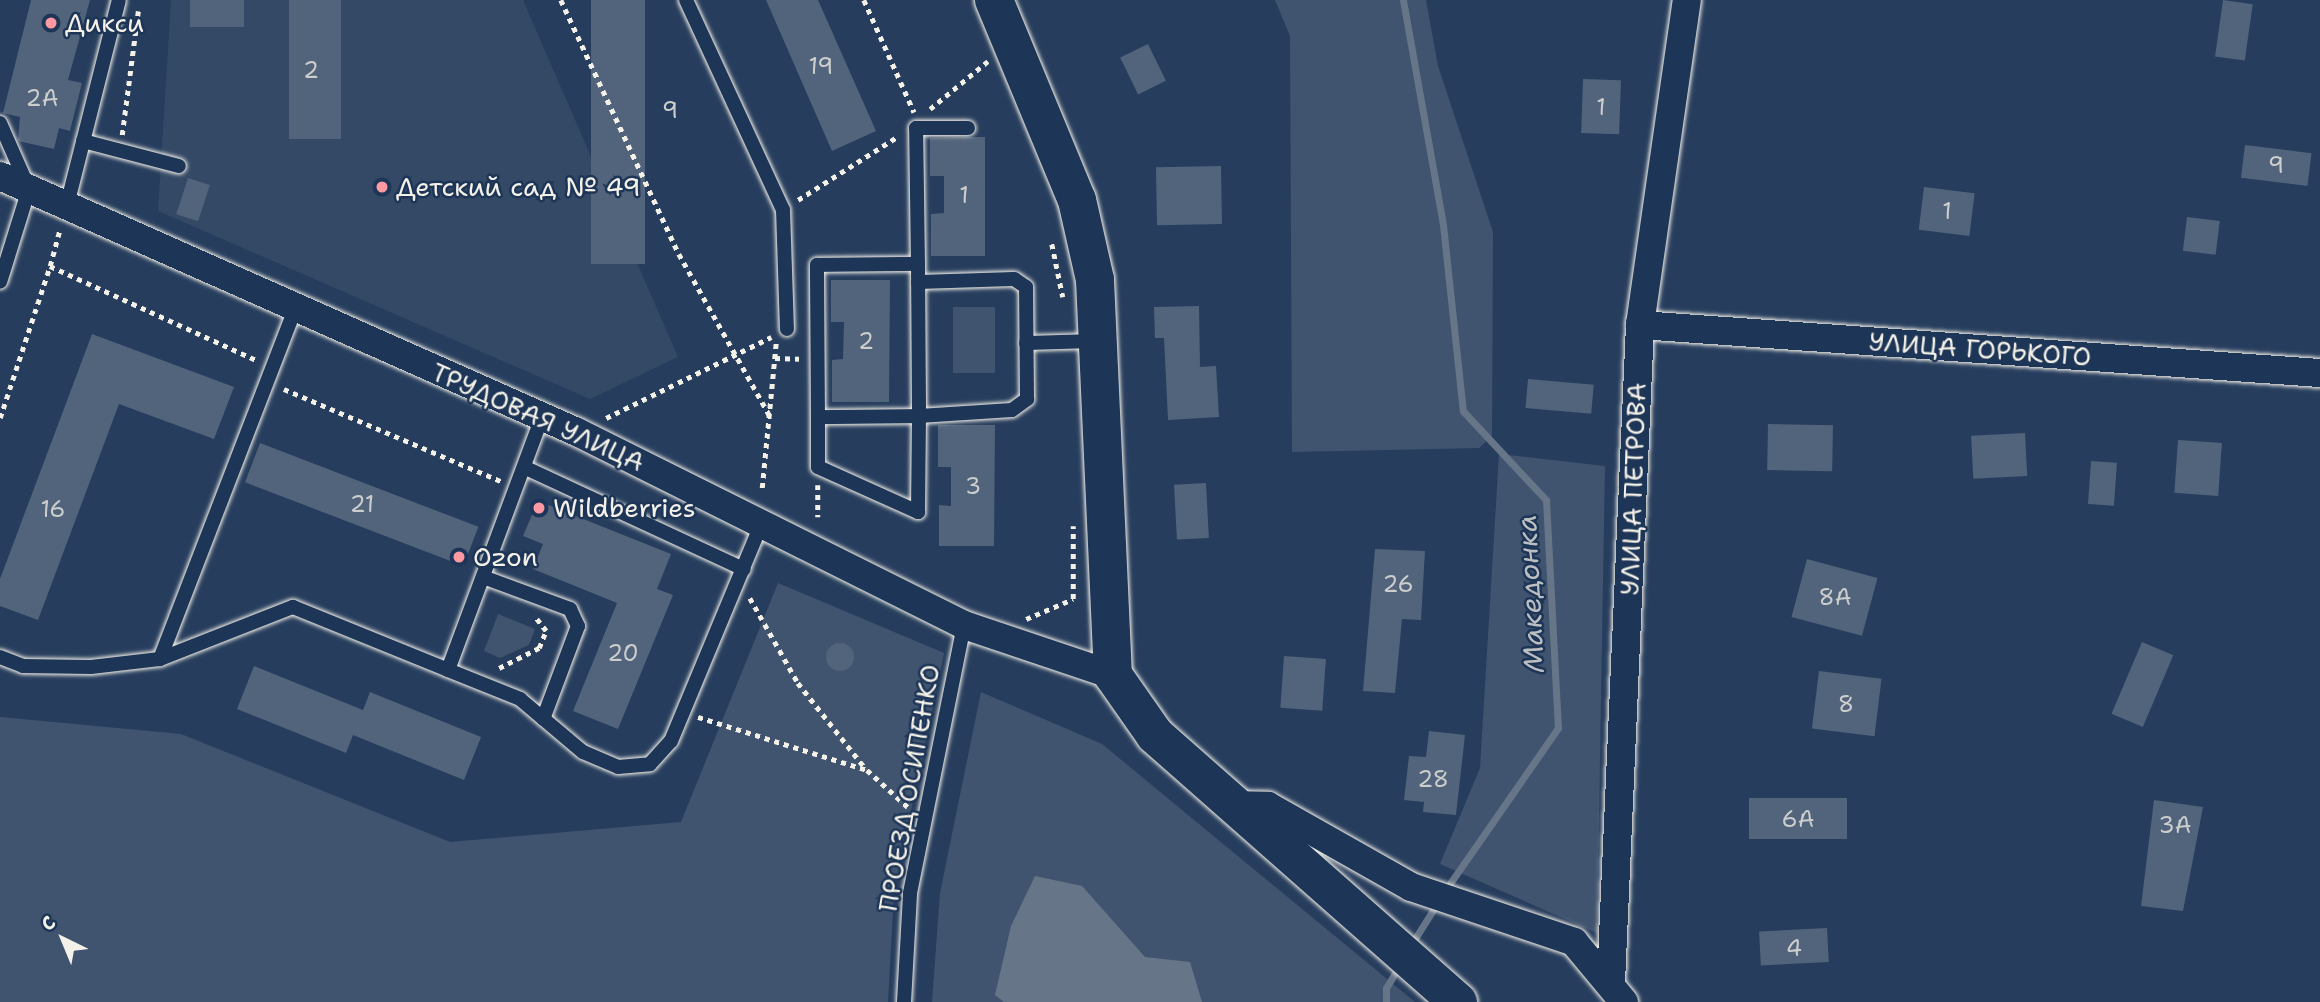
<!DOCTYPE html>
<html>
<head>
<meta charset="utf-8">
<style>
  body { margin:0 }
  #map { position:relative; width:2320px; height:1002px; overflow:hidden; background:#263d5d; font-family:"Shantell Sans",sans-serif }
  div>[style] { position:absolute }
  .built>* { inset:0; background:#334966 }
  .green>* { inset:0; background:#40546f; transform-origin:0 0 }
  .water>* { inset:0; background:#677588 }
  .stream>* { height:7px; margin:-3.5px; padding:0 3.5px; transform-origin:3.5px; border-radius:3.5px; background:#677588 }
  .building>* { inset:0; background:#52647b; transform-origin:0 0 }
  .round { border-radius:50% }
  .path>* { height:4.5px; margin-top:-2.25px; transform-origin:0; background:repeating-linear-gradient(90deg,#f4f1e8 0 5px,transparent 0 10px) }
  .roads { filter:drop-shadow(0 0 2px #f4f1e8) drop-shadow(0 0 2px #f4f1e8) }
  .service>* { height:14px; margin:-7px; padding:0 7px; transform-origin:7px; border-radius:7px; background:#1d3557 }
  .minor>* { height:28px; margin:-14px; padding:0 14px; transform-origin:14px; border-radius:14px; background:#1d3557 }
  .secondary>* { height:38px; margin:-19px; padding:0 19px; transform-origin:19px; border-radius:19px; background:#1d3557 }
  .dots>* { width:19px; height:19px; translate:-50% -50%; box-sizing:border-box; border:4px solid #1d3557; border-radius:50% }
  span { translate:-50% -50%; white-space:nowrap; text-align:center; line-height:1.15; -webkit-text-stroke:5px #1d3557; paint-order:stroke }
  .number-label { font-size:23px; color:#cccecd }
  .number-label span { -webkit-text-stroke-width:0 }
  .poi-label { font-size:26px; color:#f4f1e8 }
  .left { translate:0 -50%; text-align:left }
  .street-label { font-size:26px; color:#f4f1e8 }
  .water-label { font-size:28px; color:#bcbfc2; font-style:italic }
  .north { position:absolute; left:28px; top:904px; width:70px; height:70px; -webkit-text-stroke:5px #1d3557; paint-order:stroke; rotate:317deg; font-size:19px; font-weight:700; line-height:28px; text-align:center; color:#f4f1e8 }
  .north::after { content:''; display:block; margin:auto; width:24px; height:32px; background:#f4f1e8; clip-path:polygon(50% 0,100% 100%,50% 72%,0 100%) }
</style>
</head>
<body>
<div id="map">
  <div class="built">
    <div style="clip-path:polygon(171px 0,523px 0,678px 357px,590px 399px,158px 211px)"></div>
  </div>
  <div class="green">
    <div style="clip-path:polygon(1275px 0,1426px 0,1438px 66px,1493px 232px,1492px 436px,1479px 448px,1292px 452px,1290px 36px)"></div>
    <div style="left:953px;top:307px;width:42px;height:66px"></div>
    <div style="clip-path:polygon(1499px 454px,1605px 466px,1597px 933px,1440px 864px,1480px 768px)"></div>
    <div style="clip-path:polygon(778px 583px,944px 653px,894px 892px,888px 1002px,0 1002px,0 717px,181px 734px,450px 842px,681px 822px)"></div>
    <div style="clip-path:polygon(498px 614px,535px 629px,529px 645px,500px 658px,484px 651px)"></div>
    <div style="clip-path:polygon(981px 692px,1102px 744px,1415px 1002px,932px 1002px,940px 893px)"></div>
  </div>
  <div class="water">
    <div style="clip-path:polygon(1035px 876px,1082px 886px,1145px 957px,1190px 962px,1202px 1002px,1004px 1002px,995px 995px,1011px 926px)"></div>
  </div>
  <div class="stream">
    <div style="left:1403px;top:0;width:229px;rotate:79.9deg"></div>
    <div style="left:1443px;top:225px;width:187px;rotate:83.9deg"></div>
    <div style="left:1463px;top:411px;width:122px;rotate:47deg"></div>
    <div style="left:1546px;top:500px;width:228px;rotate:87deg"></div>
    <div style="left:1558px;top:728px;width:200px;rotate:124.8deg"></div>
    <div style="left:1411px;top:945px;width:51px;rotate:-57.9deg"></div>
    <div style="left:1386px;top:1002px;width:14px;rotate:-90deg"></div>
    <div style="left:1386px;top:988px;width:27px;rotate:-59deg"></div>
  </div>
  <div class="building">
    <div style="clip-path:polygon(31px 0,90px 0,68px 80px,82px 83px,70px 131px,59px 128px,54px 149px,18px 141px,20px 117px,3px 113px)"></div>
    <div style="left:190px;top:0;width:54px;height:27px"></div>
    <div style="left:289px;top:0;width:52px;height:139px"></div>
    <div style="left:591px;top:0;width:54px;height:264px"></div>
    <div style="clip-path:polygon(766px 0,818px 0,876px 131px,832px 151px)"></div>
    <div style="left:2223px;top:0;width:30px;height:57px;rotate:8deg"></div>
    <div style="left:1148px;top:44px;width:41px;height:31px;rotate:64deg"></div>
    <div style="left:1583px;top:79px;width:38px;height:54px;rotate:2deg"></div>
    <div style="clip-path:polygon(971px 137px,985px 137px,985px 256px,931px 256px,931px 214px,944px 213px,944px 176px,930px 176px,930px 138px)"></div>
    <div style="left:2245px;top:145px;width:67px;height:33px;rotate:7deg"></div>
    <div style="left:1221px;top:166px;width:58px;height:65px;rotate:89deg"></div>
    <div style="left:188px;top:178px;width:23px;height:38px;rotate:18deg"></div>
    <div style="left:1924px;top:187px;width:51px;height:43px;rotate:7deg"></div>
    <div style="left:2187px;top:217px;width:33px;height:34px;rotate:7deg"></div>
    <div style="clip-path:polygon(831px 280px,890px 280px,889px 402px,832px 402px,832px 360px,843px 359px,844px 322px,831px 322px)"></div>
    <div style="clip-path:polygon(1199px 306px,1200px 367px,1216px 366px,1219px 417px,1168px 420px,1164px 338px,1155px 338px,1154px 307px)"></div>
    <div style="clip-path:polygon(92px 334px,234px 387px,214px 439px,119px 404px,38px 620px,0 606px,0 579px)"></div>
    <div style="left:1528px;top:379px;width:66px;height:29px;rotate:5deg"></div>
    <div style="left:1768px;top:424px;width:65px;height:46px;rotate:1deg"></div>
    <div style="clip-path:polygon(938px 425px,995px 425px,994px 546px,939px 546px,939px 505px,951px 506px,951px 467px,938px 467px)"></div>
    <div style="left:2025px;top:433px;width:43px;height:54px;rotate:87deg"></div>
    <div style="left:2178px;top:440px;width:44px;height:53px;rotate:4deg"></div>
    <div style="left:260px;top:443px;width:234px;height:42px;rotate:21deg"></div>
    <div style="left:2091px;top:461px;width:26px;height:43px;rotate:4deg"></div>
    <div style="left:1206px;top:483px;width:55px;height:32px;rotate:87deg"></div>
    <div style="clip-path:polygon(538px 501px,671px 554px,657px 589px,673px 595px,618px 729px,573px 711px,617px 603px,533px 569px,543px 544px,523px 536px)"></div>
    <div style="clip-path:polygon(1375px 549px,1425px 551px,1421px 620px,1402px 619px,1395px 693px,1363px 691px)"></div>
    <div style="left:1807px;top:559px;width:73px;height:60px;rotate:15deg"></div>
    <div style="left:2142px;top:642px;width:34px;height:78px;rotate:23deg"></div>
    <div class="round" style="left:826px;top:643px;width:28px;height:28px"></div>
    <div style="left:1284px;top:656px;width:42px;height:52px;rotate:4deg"></div>
    <div style="clip-path:polygon(254px 666px,363px 710px,370px 692px,481px 737px,464px 780px,353px 735px,346px 753px,237px 709px)"></div>
    <div style="left:1819px;top:671px;width:63px;height:58px;rotate:7deg"></div>
    <div style="clip-path:polygon(1429px 731px,1465px 735px,1456px 815px,1423px 812px,1424px 802px,1404px 800px,1409px 756px,1426px 757px)"></div>
    <div style="left:1749px;top:798px;width:98px;height:41px"></div>
    <div style="clip-path:polygon(2154px 800px,2203px 807px,2183px 911px,2141px 906px)"></div>
    <div style="left:1827px;top:928px;width:34px;height:68px;rotate:87deg"></div>
  </div>
  <div class="path">
    <div style="left:561px;top:0;width:280px;rotate:65.1deg"></div>
    <div style="left:679px;top:254px;width:186px;rotate:60.7deg"></div>
    <div style="left:864px;top:0;width:123px;rotate:65.9deg"></div>
    <div style="left:930px;top:109px;width:75px;rotate:-39.6deg"></div>
    <div style="left:122px;top:135px;width:125px;rotate:-82.6deg"></div>
    <div style="left:798px;top:200px;width:117px;rotate:-32.5deg"></div>
    <div style="left:1052px;top:244px;width:54px;rotate:78.3deg"></div>
    <div style="left:50px;top:266px;width:38px;rotate:-75deg"></div>
    <div style="left:775px;top:358px;width:24px;rotate:2deg"></div>
    <div style="left:284px;top:389px;width:236px;rotate:23deg"></div>
    <div style="left:0;top:418px;width:160px;rotate:-71.8deg"></div>
    <div style="left:50px;top:266px;width:226px;rotate:24.5deg"></div>
    <div style="left:606px;top:418px;width:184px;rotate:-26.1deg"></div>
    <div style="left:818px;top:485px;width:32px;rotate:90deg"></div>
    <div style="left:762px;top:488px;width:147px;rotate:-84.5deg"></div>
    <div style="left:750px;top:598px;width:98px;rotate:60.5deg"></div>
    <div style="left:798px;top:683px;width:110px;rotate:51.7deg"></div>
    <div style="left:1026px;top:619px;width:51px;rotate:-23.1deg"></div>
    <div style="left:1073px;top:599px;width:73px;rotate:-90deg"></div>
    <div style="left:499px;top:668px;width:45px;rotate:-26.6deg"></div>
    <div style="left:539px;top:648px;width:18px;rotate:-68deg"></div>
    <div style="left:546px;top:631px;width:16px;rotate:-128deg"></div>
    <div style="left:698px;top:717px;width:177px;rotate:17.4deg"></div>
    <div style="left:867px;top:770px;width:55px;rotate:42.1deg"></div>
  </div>
  <div class="roads">
    <div class="service">
      <div style="left:686px;top:0;width:231px;rotate:65.2deg"></div>
      <div style="left:783px;top:210px;width:119px;rotate:88.1deg"></div>
      <div style="left:0;top:123px;width:72px;rotate:66.3deg"></div>
      <div style="left:29px;top:189px;width:97px;rotate:107.3deg"></div>
      <div style="left:83px;top:141px;width:99px;rotate:14.6deg"></div>
      <div style="left:67px;top:205px;width:211px;rotate:-75.8deg"></div>
      <div style="left:918px;top:264px;width:152px;rotate:89.6deg"></div>
      <div style="left:919px;top:416px;width:101px;rotate:179.4deg"></div>
      <div style="left:818px;top:417px;width:152px;rotate:-90.4deg"></div>
      <div style="left:817px;top:265px;width:101px;rotate:-0.6deg"></div>
      <div style="left:918px;top:264px;width:136px;rotate:-90.8deg"></div>
      <div style="left:916px;top:128px;width:52px"></div>
      <div style="left:1026px;top:343px;width:69px;rotate:-1.7deg"></div>
      <div style="left:818px;top:417px;width:50px;rotate:90deg"></div>
      <div style="left:818px;top:467px;width:110px;rotate:24.2deg"></div>
      <div style="left:918px;top:512px;width:96px;rotate:-89.4deg"></div>
      <div style="left:919px;top:416px;width:93px;rotate:-3.7deg"></div>
      <div style="left:1012px;top:410px;width:19px;rotate:-36deg"></div>
      <div style="left:1027px;top:399px;width:112px;rotate:-90.5deg"></div>
      <div style="left:1026px;top:287px;width:14px;rotate:-146deg"></div>
      <div style="left:1014px;top:279px;width:96px;rotate:178.2deg"></div>
      <div style="left:526px;top:468px;width:240px;rotate:24.9deg"></div>
      <div style="left:483px;top:577px;width:93px;rotate:20.2deg"></div>
      <div style="left:570px;top:609px;width:19px;rotate:65deg"></div>
      <div style="left:578px;top:626px;width:99px;rotate:110.6deg"></div>
      <div style="left:0;top:657px;width:25px;rotate:21deg"></div>
      <div style="left:23px;top:666px;width:68px;rotate:0.8deg"></div>
      <div style="left:91px;top:667px;width:69px;rotate:-6.6deg"></div>
      <div style="left:160px;top:659px;width:143px;rotate:-21.4deg"></div>
      <div style="left:293px;top:607px;width:167px;rotate:22.1deg"></div>
      <div style="left:448px;top:670px;width:270px;rotate:-69.6deg"></div>
      <div style="left:160px;top:659px;width:375px;rotate:-68.9deg"></div>
      <div style="left:448px;top:670px;width:78px;rotate:21.9deg"></div>
      <div style="left:520px;top:699px;width:82px;rotate:40.1deg"></div>
      <div style="left:583px;top:752px;width:38px;rotate:23deg"></div>
      <div style="left:618px;top:767px;width:32px;rotate:-5deg"></div>
      <div style="left:650px;top:764px;width:31px;rotate:-48deg"></div>
      <div style="left:671px;top:741px;width:237px;rotate:-67.4deg"></div>
      <div style="left:904px;top:1002px;width:109px;rotate:-86.8deg"></div>
      <div style="left:910px;top:893px;width:273px;rotate:-78.6deg"></div>
    </div>
    <div class="minor">
      <div style="left:0;top:176px;width:631px;rotate:23.93deg"></div>
      <div style="left:577px;top:432px;width:432px;rotate:26.5deg"></div>
      <div style="left:964px;top:625px;width:157px;rotate:18.6deg"></div>
      <div style="left:1640px;top:325px;width:682px;rotate:4.04deg"></div>
      <div style="left:1229px;top:805px;width:39px;rotate:1deg"></div>
      <div style="left:1268px;top:806px;width:164px;rotate:29.5deg"></div>
      <div style="left:1411px;top:887px;width:172px;rotate:18.6deg"></div>
      <div style="left:1574px;top:942px;width:78px;rotate:50.2deg"></div>
      <div style="left:1611px;top:982px;width:658px;rotate:-87.47deg"></div>
      <div style="left:1640px;top:325px;width:328px;rotate:-81.8deg"></div>
    </div>
    <div class="secondary">
      <div style="left:994px;top:0;width:217px;rotate:67.5deg"></div>
      <div style="left:1077px;top:200px;width:82px;rotate:77.3deg"></div>
      <div style="left:1095px;top:280px;width:395px;rotate:87.4deg"></div>
      <div style="left:1113px;top:675px;width:73px;rotate:55deg"></div>
      <div style="left:1155px;top:735px;width:404px;rotate:41.4deg"></div>
    </div>
  </div>
  <div class="dots">
    <div style="left:51px;top:23px;background:#ff9aa2"></div>
    <div style="left:382px;top:187px;background:#ff9aa2"></div>
    <div style="left:539px;top:508px;background:#ff9aa2"></div>
    <div style="left:459px;top:557px;background:#ff9aa2"></div>
  </div>
  <div class="number-label">
    <span style="left:821px;top:66px">19</span>
    <span style="left:311px;top:70px">2</span>
    <span style="left:42px;top:98px">2А</span>
    <span style="left:1601px;top:107px">1</span>
    <span style="left:670px;top:110px">9</span>
    <span style="left:2276px;top:165px">9</span>
    <span style="left:964px;top:195px">1</span>
    <span style="left:1947px;top:211px">1</span>
    <span style="left:866px;top:341px">2</span>
    <span style="left:973px;top:486px">3</span>
    <span style="left:362px;top:504px">21</span>
    <span style="left:53px;top:509px">16</span>
    <span style="left:1398px;top:584px">26</span>
    <span style="left:1835px;top:597px">8А</span>
    <span style="left:623px;top:653px">20</span>
    <span style="left:1846px;top:704px">8</span>
    <span style="left:1433px;top:779px">28</span>
    <span style="left:1798px;top:819px">6А</span>
    <span style="left:2175px;top:825px">3А</span>
    <span style="left:1794px;top:948px">4</span>
  </div>
  <div class="poi-label">
    <span class="left" style="left:65px;top:23px">Дикси</span>
    <span class="left" style="left:396px;top:187px">Детский сад № 49</span>
    <span class="left" style="left:553px;top:508px">Wildberries</span>
    <span class="left" style="left:473px;top:557px">Ozon</span>
  </div>
  <div class="street-label">
    <span style="left:1980px;top:349px;rotate:4deg">УЛИЦА ГОРЬКОГО</span>
    <span style="left:538px;top:417px;rotate:24deg">ТРУДОВАЯ УЛИЦА</span>
    <span style="left:1633px;top:489px;rotate:-88deg">УЛИЦА ПЕТРОВА</span>
    <span style="left:909px;top:788px;rotate:-80deg">ПРОЕЗД ОСИПЕНКО</span>
  </div>
  <div class="water-label">
    <span style="left:1530px;top:594px;rotate:-93deg">Македонка</span>
  </div>
  <div class="north">С</div>
</div>
</body>
</html>
